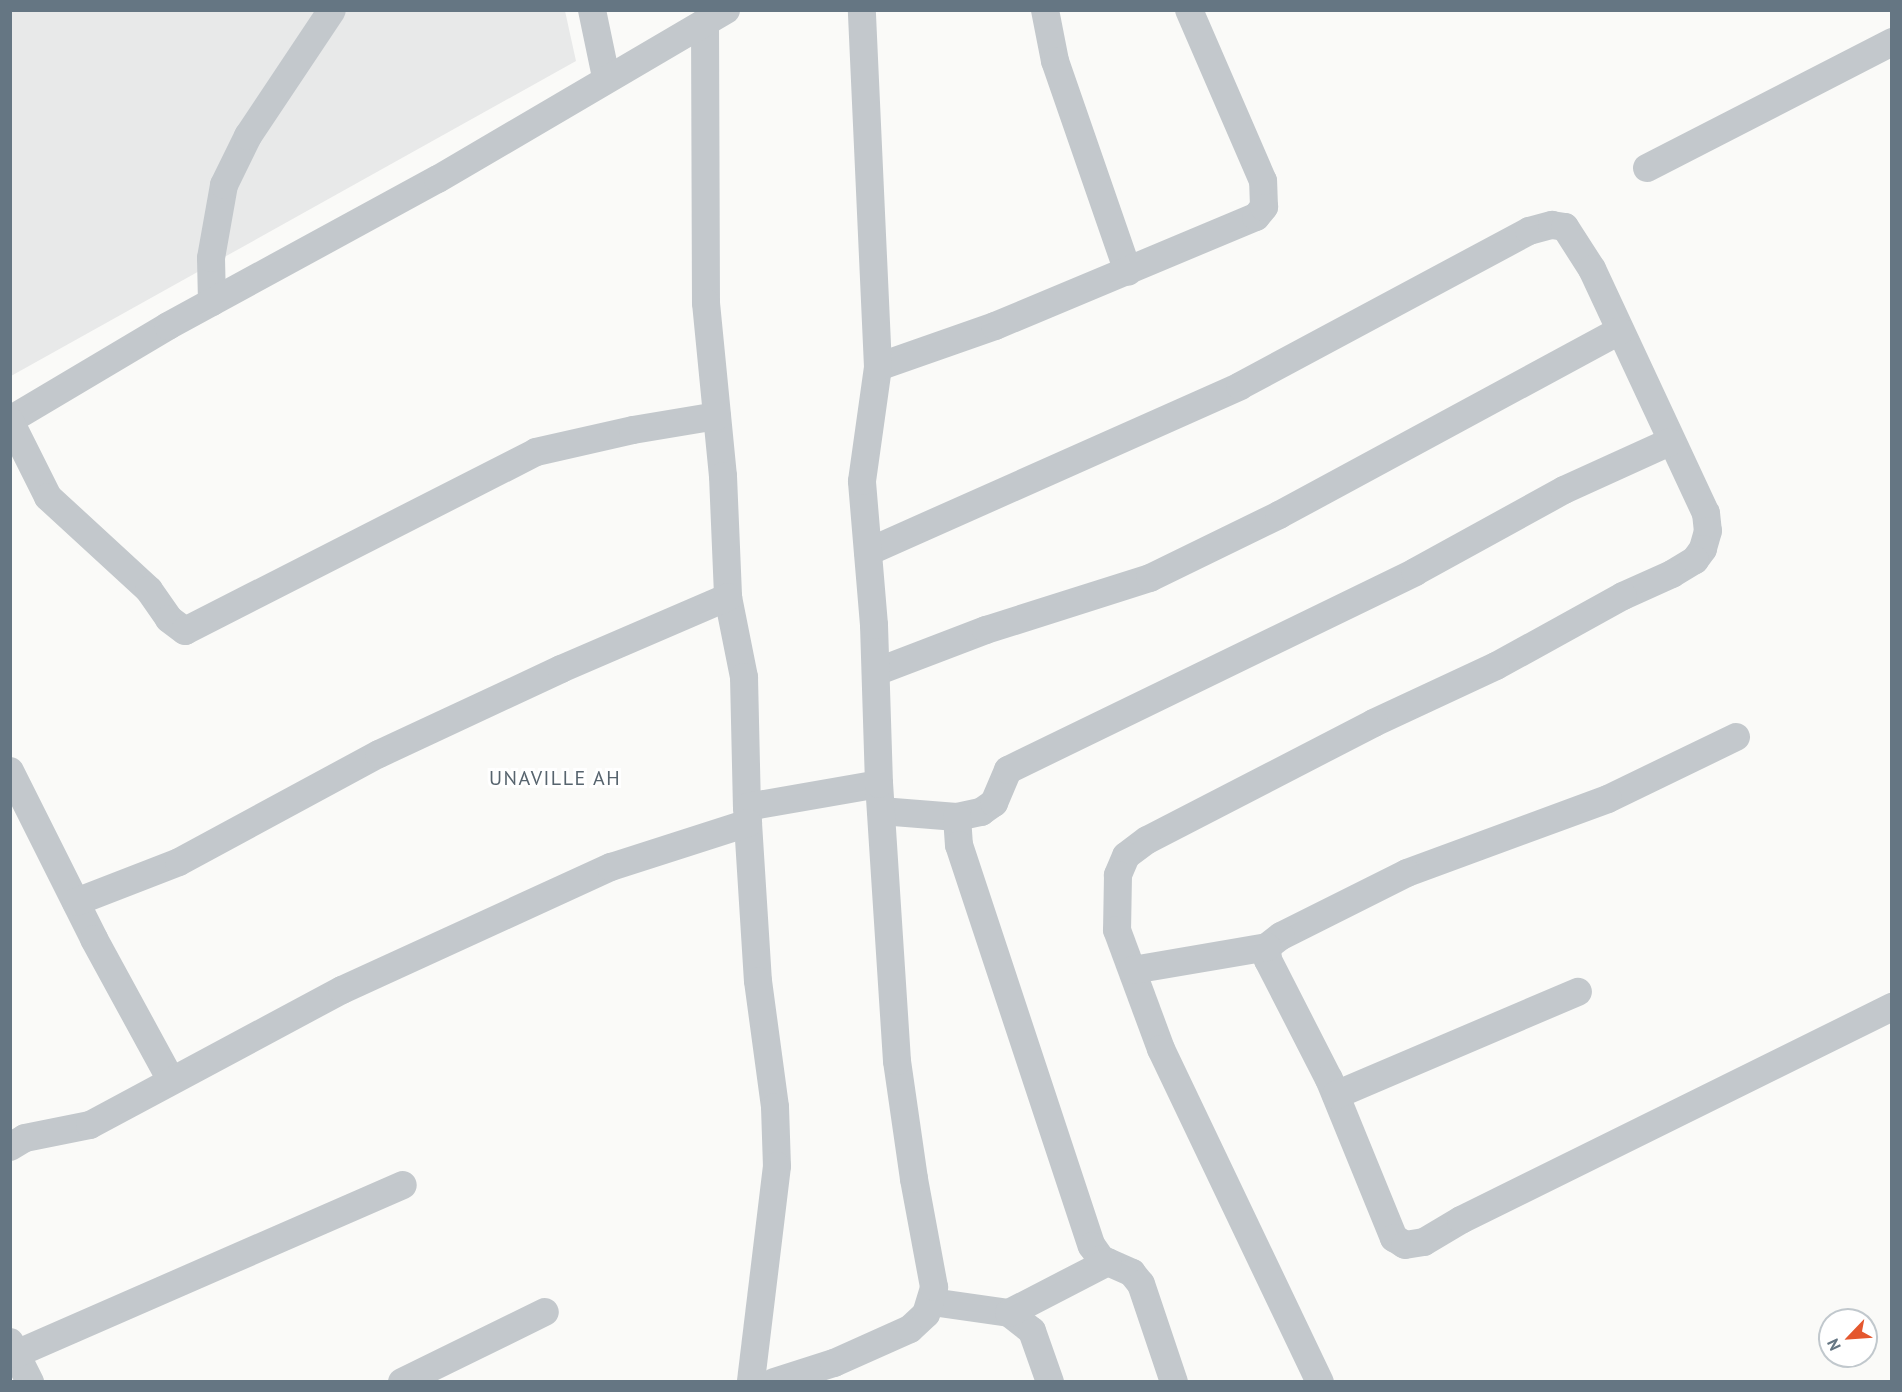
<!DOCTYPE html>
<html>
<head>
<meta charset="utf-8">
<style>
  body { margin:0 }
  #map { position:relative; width:1902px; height:1392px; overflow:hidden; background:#fafaf8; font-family:"PT Sans",sans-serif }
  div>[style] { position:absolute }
  .built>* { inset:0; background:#e8e9e9 }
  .minor>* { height:28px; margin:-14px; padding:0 14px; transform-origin:14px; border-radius:14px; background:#c3c8cc }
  span { translate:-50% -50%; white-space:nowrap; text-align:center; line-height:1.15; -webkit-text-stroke:6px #fff; paint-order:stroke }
  .quarter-label { font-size:20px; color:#57646e; letter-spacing:1.5px }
  .frame { position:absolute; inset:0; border:12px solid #657683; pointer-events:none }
  .north { position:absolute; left:1818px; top:1308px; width:60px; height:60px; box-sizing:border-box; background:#fff; border:2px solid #c1c8cd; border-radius:50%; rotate:245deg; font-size:16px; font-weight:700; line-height:24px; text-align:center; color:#657683 }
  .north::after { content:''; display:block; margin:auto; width:21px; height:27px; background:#e4572e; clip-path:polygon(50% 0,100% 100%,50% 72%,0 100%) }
</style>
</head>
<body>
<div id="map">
  <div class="built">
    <div style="clip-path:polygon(11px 11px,565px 11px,576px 61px,11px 376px)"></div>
  </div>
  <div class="minor">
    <div style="left:592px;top:10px;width:68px;rotate:78.2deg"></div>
    <div style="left:1045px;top:10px;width:52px;rotate:78.9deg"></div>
    <div style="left:1055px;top:61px;width:223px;rotate:70.9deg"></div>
    <div style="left:705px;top:22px;width:281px;rotate:89.8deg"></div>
    <div style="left:706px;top:303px;width:174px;rotate:84.4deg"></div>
    <div style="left:723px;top:476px;width:121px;rotate:87.6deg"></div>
    <div style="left:728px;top:597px;width:82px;rotate:78.7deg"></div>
    <div style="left:744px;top:677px;width:130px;rotate:88.7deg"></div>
    <div style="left:747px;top:807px;width:174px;rotate:86.4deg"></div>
    <div style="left:758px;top:981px;width:127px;rotate:82.3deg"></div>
    <div style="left:775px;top:1107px;width:59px;rotate:88.1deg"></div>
    <div style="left:777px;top:1166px;width:218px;rotate:96.9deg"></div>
    <div style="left:1647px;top:168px;width:276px;rotate:-27.2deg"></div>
    <div style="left:212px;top:302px;width:44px;rotate:-91.3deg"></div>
    <div style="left:211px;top:258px;width:74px;rotate:-79.9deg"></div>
    <div style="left:224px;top:185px;width:55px;rotate:-63.9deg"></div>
    <div style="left:248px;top:136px;width:151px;rotate:-56.3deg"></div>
    <div style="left:878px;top:367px;width:124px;rotate:-19.3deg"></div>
    <div style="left:995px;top:326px;width:283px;rotate:-22.7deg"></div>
    <div style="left:1256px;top:217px;width:13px;rotate:-51deg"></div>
    <div style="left:1264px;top:207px;width:26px;rotate:-92deg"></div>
    <div style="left:1263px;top:181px;width:186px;rotate:-113.4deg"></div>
    <div style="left:10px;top:420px;width:184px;rotate:-30.7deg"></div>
    <div style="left:168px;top:326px;width:307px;rotate:-28.6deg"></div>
    <div style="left:438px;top:179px;width:334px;rotate:-30.4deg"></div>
    <div style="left:10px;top:421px;width:85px;rotate:63.4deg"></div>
    <div style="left:48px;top:497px;width:137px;rotate:42.6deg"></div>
    <div style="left:149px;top:590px;width:35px;rotate:55deg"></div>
    <div style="left:169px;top:619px;width:20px;rotate:37deg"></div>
    <div style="left:185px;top:631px;width:394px;rotate:-27deg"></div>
    <div style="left:536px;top:452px;width:99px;rotate:-12.8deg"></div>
    <div style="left:633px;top:430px;width:85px;rotate:-9.5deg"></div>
    <div style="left:868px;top:552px;width:407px;rotate:-24deg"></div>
    <div style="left:1240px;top:386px;width:328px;rotate:-28.2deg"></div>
    <div style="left:1529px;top:231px;width:24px;rotate:-15deg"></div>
    <div style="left:1552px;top:225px;width:13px;rotate:9deg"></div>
    <div style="left:1565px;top:227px;width:50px;rotate:57.3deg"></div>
    <div style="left:1592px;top:269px;width:269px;rotate:65deg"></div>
    <div style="left:1706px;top:513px;width:18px;rotate:84deg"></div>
    <div style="left:1708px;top:531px;width:19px;rotate:106deg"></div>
    <div style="left:1703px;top:549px;width:14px;rotate:126deg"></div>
    <div style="left:1695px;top:560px;width:27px;rotate:149deg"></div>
    <div style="left:1672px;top:574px;width:54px;rotate:155.8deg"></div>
    <div style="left:1623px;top:596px;width:145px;rotate:151.1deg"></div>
    <div style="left:1496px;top:666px;width:135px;rotate:155deg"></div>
    <div style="left:1374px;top:723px;width:255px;rotate:152.7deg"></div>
    <div style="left:1147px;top:840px;width:26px;rotate:143deg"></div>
    <div style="left:1126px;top:856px;width:21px;rotate:113deg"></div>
    <div style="left:1118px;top:875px;width:55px;rotate:91deg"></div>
    <div style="left:1117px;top:930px;width:127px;rotate:69.7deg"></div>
    <div style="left:1161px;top:1049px;width:369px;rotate:64.5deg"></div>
    <div style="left:876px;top:672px;width:118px;rotate:-20.9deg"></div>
    <div style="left:986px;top:630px;width:172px;rotate:-17.6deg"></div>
    <div style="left:1150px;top:578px;width:144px;rotate:-26deg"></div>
    <div style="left:1279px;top:515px;width:387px;rotate:-28.4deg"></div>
    <div style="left:1736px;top:737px;width:142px;rotate:154.2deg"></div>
    <div style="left:1608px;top:799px;width:214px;rotate:159.8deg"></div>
    <div style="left:1407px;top:873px;width:141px;rotate:153.4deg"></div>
    <div style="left:1281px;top:936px;width:18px;rotate:142deg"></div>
    <div style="left:1267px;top:947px;width:13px;rotate:86deg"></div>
    <div style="left:1268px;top:960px;width:134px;rotate:62.9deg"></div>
    <div style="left:1329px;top:1079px;width:172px;rotate:67.8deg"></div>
    <div style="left:1394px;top:1238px;width:13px;rotate:32deg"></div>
    <div style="left:1405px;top:1245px;width:19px;rotate:-9deg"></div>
    <div style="left:1424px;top:1242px;width:43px;rotate:-30.7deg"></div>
    <div style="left:1461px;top:1220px;width:481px;rotate:-26.3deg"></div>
    <div style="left:10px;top:771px;width:188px;rotate:63.4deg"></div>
    <div style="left:94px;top:939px;width:161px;rotate:61.4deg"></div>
    <div style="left:747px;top:807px;width:134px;rotate:-9.9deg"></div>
    <div style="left:881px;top:811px;width:76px;rotate:4.5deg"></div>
    <div style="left:957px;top:817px;width:25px;rotate:-12deg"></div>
    <div style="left:981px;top:812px;width:16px;rotate:-35deg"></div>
    <div style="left:994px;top:803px;width:36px;rotate:-67deg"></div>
    <div style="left:1008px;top:770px;width:453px;rotate:-25.9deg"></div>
    <div style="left:1415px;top:572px;width:170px;rotate:-28.8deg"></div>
    <div style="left:1564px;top:490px;width:116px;rotate:-24.4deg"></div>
    <div style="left:957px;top:817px;width:28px;rotate:86deg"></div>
    <div style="left:959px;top:845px;width:422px;rotate:71.7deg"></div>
    <div style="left:1092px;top:1246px;width:16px;rotate:55deg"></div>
    <div style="left:1101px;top:1259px;width:34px;rotate:24deg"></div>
    <div style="left:1132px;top:1273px;width:14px;rotate:51deg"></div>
    <div style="left:1141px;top:1284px;width:103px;rotate:71.4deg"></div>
    <div style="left:76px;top:902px;width:110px;rotate:-21.2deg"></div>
    <div style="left:179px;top:862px;width:227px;rotate:-28.4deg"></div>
    <div style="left:379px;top:754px;width:201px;rotate:-25deg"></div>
    <div style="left:561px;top:669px;width:182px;rotate:-23.3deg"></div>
    <div style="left:1133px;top:970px;width:136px;rotate:-9.7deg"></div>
    <div style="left:1336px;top:1095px;width:263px;rotate:-23.1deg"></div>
    <div style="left:10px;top:1147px;width:17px;rotate:-31deg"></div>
    <div style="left:25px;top:1138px;width:66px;rotate:-11.3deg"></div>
    <div style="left:90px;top:1125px;width:286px;rotate:-28.2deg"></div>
    <div style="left:342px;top:990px;width:296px;rotate:-24.6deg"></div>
    <div style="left:611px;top:867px;width:144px;rotate:-17.8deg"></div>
    <div style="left:932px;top:1302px;width:78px;rotate:8.1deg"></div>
    <div style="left:1009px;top:1313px;width:29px;rotate:38deg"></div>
    <div style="left:1032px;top:1331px;width:54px;rotate:70.6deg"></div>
    <div style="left:1009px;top:1313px;width:111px;rotate:-27.3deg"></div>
    <div style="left:10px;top:1342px;width:45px;rotate:63.4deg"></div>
    <div style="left:16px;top:1354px;width:422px;rotate:-23.6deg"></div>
    <div style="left:402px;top:1382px;width:159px;rotate:-26.1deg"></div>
    <div style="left:774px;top:1382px;width:63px;rotate:-17.6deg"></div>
    <div style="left:834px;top:1363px;width:83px;rotate:-24.1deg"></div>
    <div style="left:910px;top:1329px;width:22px;rotate:-43deg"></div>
    <div style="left:926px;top:1314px;width:28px;rotate:-73deg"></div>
    <div style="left:934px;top:1287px;width:110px;rotate:-100.5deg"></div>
    <div style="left:914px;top:1179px;width:119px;rotate:-98.2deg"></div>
    <div style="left:897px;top:1061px;width:278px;rotate:-93.7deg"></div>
    <div style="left:879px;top:784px;width:159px;rotate:-91.8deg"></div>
    <div style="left:874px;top:625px;width:144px;rotate:-94.8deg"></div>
    <div style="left:862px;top:481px;width:115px;rotate:-82deg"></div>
    <div style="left:878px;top:367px;width:357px;rotate:-92.6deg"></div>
  </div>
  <div class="quarter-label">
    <span style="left:555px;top:778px">UNAVILLE AH</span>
  </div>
  <div class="frame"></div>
  <div class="north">N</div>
</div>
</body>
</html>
